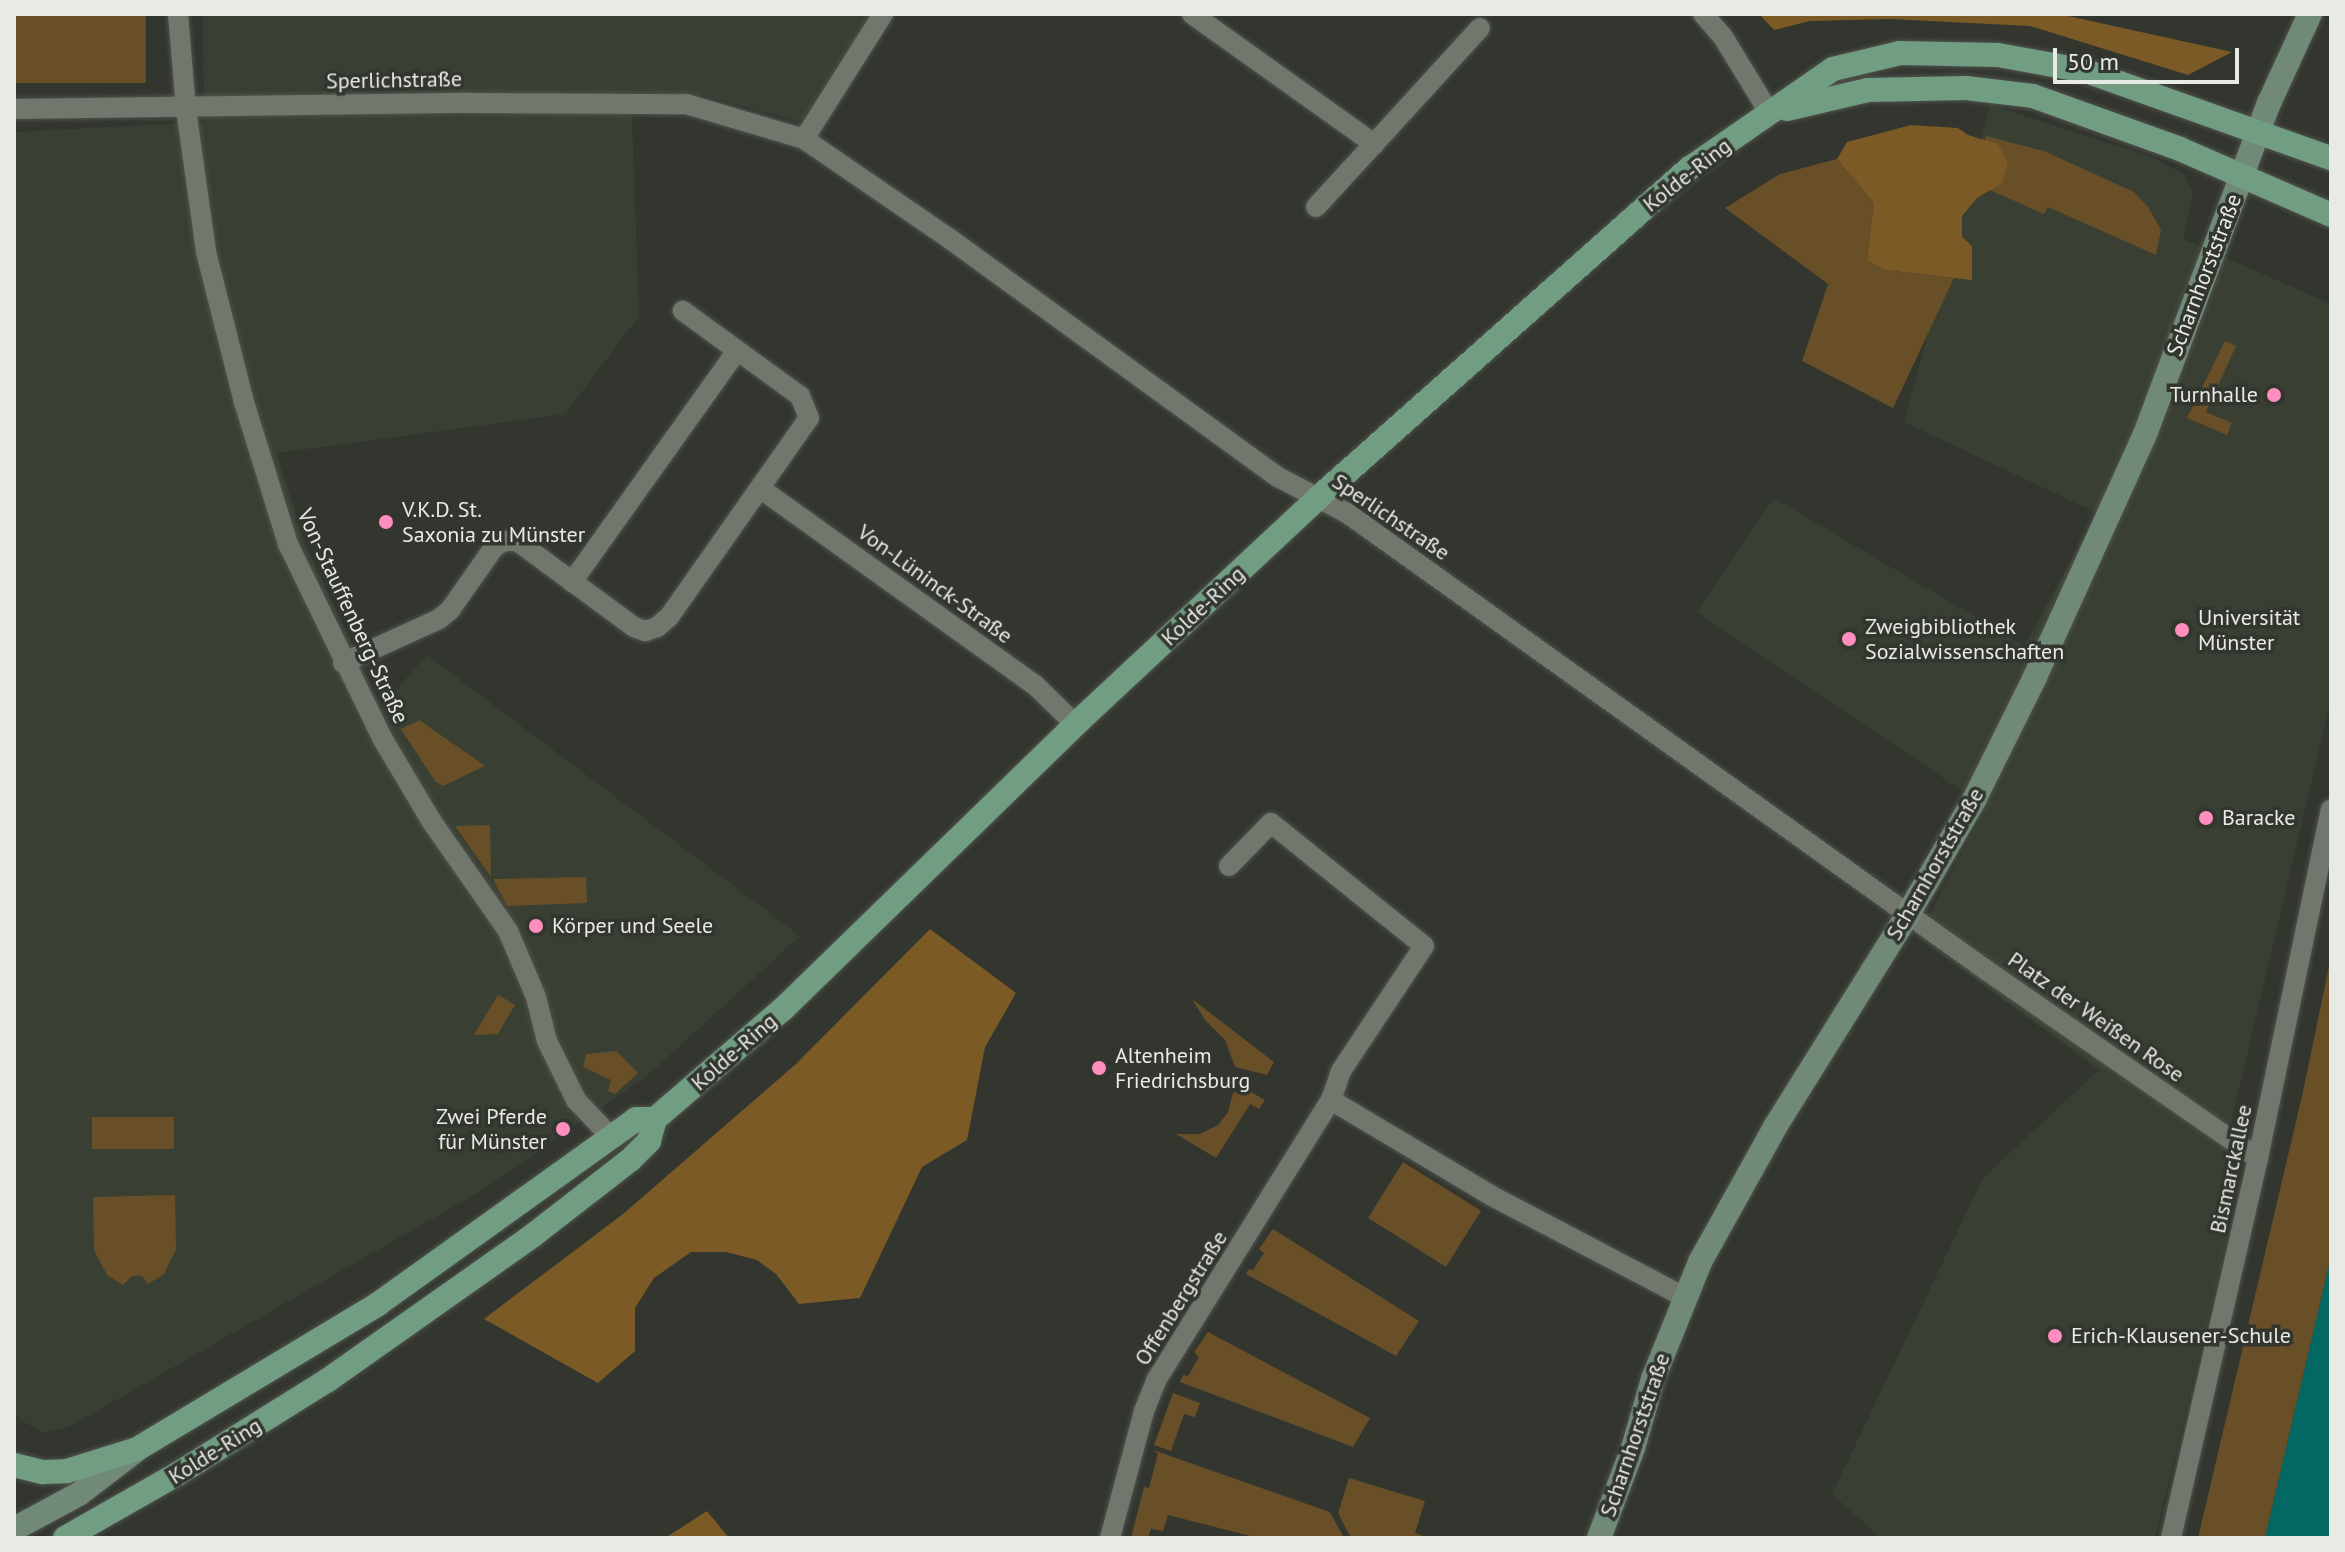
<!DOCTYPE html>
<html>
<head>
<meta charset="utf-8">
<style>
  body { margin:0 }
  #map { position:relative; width:2345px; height:1552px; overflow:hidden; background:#32362f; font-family:"PT Sans",sans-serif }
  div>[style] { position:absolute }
  .built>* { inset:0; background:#394033 }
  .green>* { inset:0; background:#684f28; transform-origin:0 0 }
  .forest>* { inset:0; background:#7b5a26 }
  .water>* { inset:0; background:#036861 }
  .roads { filter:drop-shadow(0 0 2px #50524d) drop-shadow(0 0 2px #50524d) }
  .street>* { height:20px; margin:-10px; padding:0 10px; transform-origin:10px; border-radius:10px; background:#72776e }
  .secondary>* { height:24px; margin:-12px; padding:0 12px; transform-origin:12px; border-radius:12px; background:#718a78 }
  .primary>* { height:24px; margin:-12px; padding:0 12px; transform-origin:12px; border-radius:12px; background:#719d82 }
  .dots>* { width:22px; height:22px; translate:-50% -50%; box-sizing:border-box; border:4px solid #32362f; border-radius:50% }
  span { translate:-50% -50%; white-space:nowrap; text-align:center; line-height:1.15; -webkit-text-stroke:7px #32362f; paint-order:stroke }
  .street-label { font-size:22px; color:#e8eae6 }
  .poi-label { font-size:22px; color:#e8eae6 }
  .right { translate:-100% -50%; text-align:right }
  .left { translate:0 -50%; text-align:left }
  .frame { position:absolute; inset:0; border:16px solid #e8eae6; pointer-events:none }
  .scale { position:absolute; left:2053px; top:48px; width:186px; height:36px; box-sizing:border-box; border:4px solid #e8eae6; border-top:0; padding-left:10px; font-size:24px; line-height:28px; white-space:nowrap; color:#e8eae6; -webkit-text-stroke:6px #32362f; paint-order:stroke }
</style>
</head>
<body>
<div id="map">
  <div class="built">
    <div style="clip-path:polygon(203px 14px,871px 14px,801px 122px,707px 96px,631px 92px,639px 316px,565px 414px,277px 453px,306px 546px,381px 707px,427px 655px,800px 936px,649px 1074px,484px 1189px,69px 1427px,43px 1433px,19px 1419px,14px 1410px,14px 132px,204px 122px)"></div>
    <div style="clip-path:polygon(1990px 105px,2149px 156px,2184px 174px,2193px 194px,2183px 239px,2331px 304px,2331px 699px,2225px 1148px,2242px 1175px,2155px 1538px,1881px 1538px,1832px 1494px,1983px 1178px,2099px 1070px,1918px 937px,1986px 807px,1697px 612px,1774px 498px,2024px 646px,2097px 513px,1904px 422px)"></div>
  </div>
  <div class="green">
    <div style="left:14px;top:14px;width:132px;height:69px"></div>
    <div style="clip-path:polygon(1986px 136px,2044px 151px,2134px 192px,2148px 207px,2161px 230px,2156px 255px,2048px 207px,2044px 214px,1976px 184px)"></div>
    <div style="clip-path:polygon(1837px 159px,1874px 203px,1867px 260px,1885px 270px,1954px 278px,1893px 408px,1802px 361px,1828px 284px,1725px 208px,1780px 174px)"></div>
    <div style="clip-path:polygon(2225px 341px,2236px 346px,2206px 412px,2232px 423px,2227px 435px,2187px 418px)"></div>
    <div style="clip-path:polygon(420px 720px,425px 724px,485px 766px,443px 786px,435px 781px,401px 729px)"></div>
    <div style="clip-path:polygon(490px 825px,491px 877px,455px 826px)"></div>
    <div style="clip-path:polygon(586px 877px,587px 903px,507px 906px,493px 879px)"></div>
    <div style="clip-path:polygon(2331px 957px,2331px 1257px,2265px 1538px,2198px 1538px,2302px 1096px)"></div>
    <div style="clip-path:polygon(498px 995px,515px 1005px,498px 1034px,474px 1035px)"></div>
    <div style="clip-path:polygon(1192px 999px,1274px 1062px,1267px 1075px,1235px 1067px,1225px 1040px,1205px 1020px)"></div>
    <div style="clip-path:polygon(616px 1051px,638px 1073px,615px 1094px,608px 1091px,611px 1080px,583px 1067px,586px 1054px)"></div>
    <div style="clip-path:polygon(1244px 1088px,1265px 1100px,1259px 1109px,1250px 1104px,1216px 1158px,1176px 1134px,1200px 1134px,1218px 1125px,1228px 1112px,1233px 1093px)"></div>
    <div style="left:174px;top:1117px;width:32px;height:82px;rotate:90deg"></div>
    <div style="left:1403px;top:1162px;width:92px;height:66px;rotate:32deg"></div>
    <div style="clip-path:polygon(175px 1195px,176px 1249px,164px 1274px,148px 1284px,142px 1276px,132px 1276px,123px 1285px,107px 1275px,94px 1250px,93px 1197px)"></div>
    <div style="clip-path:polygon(1273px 1229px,1419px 1321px,1396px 1356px,1246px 1274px,1249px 1269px,1253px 1270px,1264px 1253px,1259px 1249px)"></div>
    <div style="clip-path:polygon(1208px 1332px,1370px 1418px,1353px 1447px,1180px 1382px,1183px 1375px,1188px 1376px,1199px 1357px,1194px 1352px)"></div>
    <div style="clip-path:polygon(1173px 1393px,1200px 1403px,1195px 1417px,1184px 1414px,1171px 1451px,1154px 1445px)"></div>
    <div style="clip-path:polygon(1153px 1450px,1330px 1512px,1344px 1538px,1258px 1538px,1168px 1515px,1163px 1531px,1151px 1529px,1148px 1538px,1131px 1538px,1144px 1487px,1149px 1488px,1158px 1454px)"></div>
    <div style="clip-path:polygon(1349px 1478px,1425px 1501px,1415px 1533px,1429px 1538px,1351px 1538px,1338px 1513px)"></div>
  </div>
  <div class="forest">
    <div style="clip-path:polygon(1759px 14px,2059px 14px,2232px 52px,2188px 75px,2030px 26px,1890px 19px,1810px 21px,1774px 30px)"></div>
    <div style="clip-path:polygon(1911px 125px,1958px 128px,1968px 135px,1998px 144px,2008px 163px,2002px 183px,1977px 198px,1962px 216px,1962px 237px,1972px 246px,1972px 280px,1885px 270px,1867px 260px,1874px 203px,1837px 159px,1847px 142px)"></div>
    <div style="clip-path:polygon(930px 929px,1016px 993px,985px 1047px,967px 1140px,922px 1167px,860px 1298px,799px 1304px,776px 1274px,757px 1260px,726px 1252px,691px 1252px,654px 1278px,635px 1308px,635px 1351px,598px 1383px,484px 1319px,623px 1214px,796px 1064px)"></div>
    <div style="clip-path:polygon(707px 1511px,729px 1538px,665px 1538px)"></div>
  </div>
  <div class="water">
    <div style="clip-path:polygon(2331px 1257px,2331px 1538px,2265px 1538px)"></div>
  </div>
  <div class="roads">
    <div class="street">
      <div style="left:178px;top:14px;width:95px;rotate:85.2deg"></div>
      <div style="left:186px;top:109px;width:144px;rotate:82deg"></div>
      <div style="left:206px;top:252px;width:155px;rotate:75.8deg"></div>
      <div style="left:244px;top:402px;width:149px;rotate:72.8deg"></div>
      <div style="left:288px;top:544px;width:216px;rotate:64.1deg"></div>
      <div style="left:382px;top:738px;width:98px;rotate:59.2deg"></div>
      <div style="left:432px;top:822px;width:133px;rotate:55.1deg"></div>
      <div style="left:508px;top:931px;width:72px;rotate:67deg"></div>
      <div style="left:536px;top:997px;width:45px;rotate:76deg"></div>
      <div style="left:547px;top:1041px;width:66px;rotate:63.8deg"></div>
      <div style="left:576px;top:1100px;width:51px;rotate:46.6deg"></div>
      <div style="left:1192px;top:14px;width:224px;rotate:35.5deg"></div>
      <div style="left:1374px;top:144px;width:157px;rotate:-47.6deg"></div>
      <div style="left:1703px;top:14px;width:30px;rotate:49deg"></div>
      <div style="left:1723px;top:37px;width:90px;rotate:58.6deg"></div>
      <div style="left:14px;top:109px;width:455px;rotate:-0.8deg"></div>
      <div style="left:469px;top:103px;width:217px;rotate:0.3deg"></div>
      <div style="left:686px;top:104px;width:123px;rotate:16.5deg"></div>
      <div style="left:804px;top:139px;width:177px;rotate:34.4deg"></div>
      <div style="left:950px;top:239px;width:405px;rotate:36deg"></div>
      <div style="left:1278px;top:477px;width:78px;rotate:27.6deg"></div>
      <div style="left:1347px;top:513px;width:786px;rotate:35.57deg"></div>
      <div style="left:1986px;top:970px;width:331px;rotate:34.7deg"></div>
      <div style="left:804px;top:139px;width:148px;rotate:-57.7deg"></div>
      <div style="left:1316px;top:207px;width:86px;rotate:-47.4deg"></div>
      <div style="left:761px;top:489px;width:337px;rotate:35.6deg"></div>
      <div style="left:1035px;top:685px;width:57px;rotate:44.3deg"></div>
      <div style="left:572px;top:582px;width:284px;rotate:-54.5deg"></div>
      <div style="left:343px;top:663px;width:106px;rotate:-24.6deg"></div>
      <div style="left:439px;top:619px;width:14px;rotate:-39deg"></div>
      <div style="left:450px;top:610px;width:78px;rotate:-54.9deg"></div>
      <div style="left:495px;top:546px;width:11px;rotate:-27deg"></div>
      <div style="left:505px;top:541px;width:12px"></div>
      <div style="left:517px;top:541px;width:145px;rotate:36.3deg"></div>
      <div style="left:634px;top:627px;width:12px;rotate:20deg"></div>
      <div style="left:645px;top:631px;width:13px;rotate:-18deg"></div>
      <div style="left:657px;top:627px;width:16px;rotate:-40deg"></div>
      <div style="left:669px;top:617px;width:243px;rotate:-54.9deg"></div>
      <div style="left:809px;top:418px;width:24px;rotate:-112deg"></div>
      <div style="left:800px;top:396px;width:145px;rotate:-144deg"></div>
      <div style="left:1229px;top:866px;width:60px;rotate:-45.7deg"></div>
      <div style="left:1271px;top:823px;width:196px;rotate:38.8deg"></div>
      <div style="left:1424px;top:946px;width:150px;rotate:123.6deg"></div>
      <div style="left:1341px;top:1071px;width:31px;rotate:109deg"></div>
      <div style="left:1110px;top:1538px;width:131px;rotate:-75deg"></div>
      <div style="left:1144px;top:1411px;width:35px;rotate:-68deg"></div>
      <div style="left:1157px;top:1379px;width:329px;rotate:-58.1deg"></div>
      <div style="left:1331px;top:1100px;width:187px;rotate:30.8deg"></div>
      <div style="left:1492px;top:1196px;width:217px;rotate:27.7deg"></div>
      <div style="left:2171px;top:1538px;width:390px;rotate:-77.1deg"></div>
      <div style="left:2258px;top:1158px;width:356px;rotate:-78.2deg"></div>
    </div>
    <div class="secondary">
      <div style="left:14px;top:1529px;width:74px;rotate:-28.3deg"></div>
      <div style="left:79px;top:1494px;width:71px;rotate:-37.5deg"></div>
      <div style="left:1599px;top:1538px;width:96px;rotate:-69.3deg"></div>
      <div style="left:1633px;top:1448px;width:72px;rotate:-73.8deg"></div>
      <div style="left:1653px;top:1379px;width:126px;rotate:-68.1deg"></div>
      <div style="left:1700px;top:1262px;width:154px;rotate:-60.9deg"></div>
      <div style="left:1775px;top:1127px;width:251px;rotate:-58deg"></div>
      <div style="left:1908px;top:914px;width:132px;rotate:-59.9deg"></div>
      <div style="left:1974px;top:800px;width:135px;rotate:-63.6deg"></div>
      <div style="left:2034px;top:679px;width:266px;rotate:-65.6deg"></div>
      <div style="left:2144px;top:437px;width:357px;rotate:-69.5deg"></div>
      <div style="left:2269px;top:103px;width:98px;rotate:-65.3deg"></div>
    </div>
    <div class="primary">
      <div style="left:1787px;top:109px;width:83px;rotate:-13.2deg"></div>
      <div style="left:1868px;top:90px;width:98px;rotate:-1.2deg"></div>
      <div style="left:1966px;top:88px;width:67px;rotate:6.8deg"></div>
      <div style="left:2033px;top:96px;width:156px;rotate:19.8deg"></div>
      <div style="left:2180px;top:149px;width:165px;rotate:23.6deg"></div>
      <div style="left:14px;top:1465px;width:30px;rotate:14deg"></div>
      <div style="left:43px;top:1472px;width:24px;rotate:-2deg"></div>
      <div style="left:67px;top:1471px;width:73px;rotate:-17.4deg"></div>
      <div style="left:137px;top:1449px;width:281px;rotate:-31deg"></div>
      <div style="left:378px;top:1304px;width:317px;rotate:-35.6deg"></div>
      <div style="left:636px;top:1119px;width:19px"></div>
      <div style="left:65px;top:1538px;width:131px;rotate:-29.7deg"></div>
      <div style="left:179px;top:1473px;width:176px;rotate:-32deg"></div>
      <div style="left:328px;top:1380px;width:250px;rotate:-35.2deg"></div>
      <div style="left:532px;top:1236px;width:124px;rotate:-37.8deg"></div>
      <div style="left:630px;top:1160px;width:27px;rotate:-45deg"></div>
      <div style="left:649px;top:1141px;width:23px;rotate:-75deg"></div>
      <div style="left:655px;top:1119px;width:169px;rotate:-40.7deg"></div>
      <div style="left:783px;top:1009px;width:414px;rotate:-44.2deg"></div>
      <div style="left:1080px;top:720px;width:327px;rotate:-43deg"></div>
      <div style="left:1319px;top:497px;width:496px;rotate:-41.6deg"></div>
      <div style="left:1690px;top:168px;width:174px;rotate:-34.7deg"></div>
      <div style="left:1833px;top:69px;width:69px;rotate:-13.4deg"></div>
      <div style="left:1900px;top:53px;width:98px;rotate:1.2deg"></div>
      <div style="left:1998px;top:55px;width:89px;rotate:10.3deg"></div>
      <div style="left:2086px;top:71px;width:260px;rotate:19.6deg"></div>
    </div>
  </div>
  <div class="dots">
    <div style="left:2274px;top:395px;background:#fd8ebe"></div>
    <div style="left:386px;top:522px;background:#fd8ebe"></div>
    <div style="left:2182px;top:630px;background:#fd8ebe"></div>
    <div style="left:1849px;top:639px;background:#fd8ebe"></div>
    <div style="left:2206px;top:818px;background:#fd8ebe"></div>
    <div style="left:536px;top:926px;background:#fd8ebe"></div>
    <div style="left:1099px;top:1068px;background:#fd8ebe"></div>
    <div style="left:563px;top:1129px;background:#fd8ebe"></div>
    <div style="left:2055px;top:1336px;background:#fd8ebe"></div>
  </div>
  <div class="street-label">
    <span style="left:394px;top:80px;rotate:-1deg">Sperlichstraße</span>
    <span style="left:1687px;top:175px;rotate:-38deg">Kolde-Ring</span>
    <span style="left:2204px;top:275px;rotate:-69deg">Scharnhorststraße</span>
    <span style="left:1391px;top:517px;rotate:34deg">Sperlichstraße</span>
    <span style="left:935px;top:584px;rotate:36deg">Von-Lüninck-Straße</span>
    <span style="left:1203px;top:606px;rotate:-43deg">Kolde-Ring</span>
    <span style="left:353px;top:616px;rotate:65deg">Von-Stauffenberg-Straße</span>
    <span style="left:1935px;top:864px;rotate:-60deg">Scharnhorststraße</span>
    <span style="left:2096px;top:1017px;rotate:35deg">Platz der Weißen Rose</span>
    <span style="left:734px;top:1052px;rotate:-41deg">Kolde-Ring</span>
    <span style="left:2231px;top:1169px;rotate:-78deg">Bismarckallee</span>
    <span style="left:1181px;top:1298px;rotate:-58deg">Offenbergstraße</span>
    <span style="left:1635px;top:1435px;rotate:-71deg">Scharnhorststraße</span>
    <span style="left:215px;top:1451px;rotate:-32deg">Kolde-Ring</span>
  </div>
  <div class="poi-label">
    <span class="right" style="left:2258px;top:395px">Turnhalle</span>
    <span class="left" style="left:402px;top:522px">V.K.D. St.<br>Saxonia zu Münster</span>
    <span class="left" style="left:2198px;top:630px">Universität<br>Münster</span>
    <span class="left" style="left:1865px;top:639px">Zweigbibliothek<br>Sozialwissenschaften</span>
    <span class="left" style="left:2222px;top:818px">Baracke</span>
    <span class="left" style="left:552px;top:926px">Körper und Seele</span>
    <span class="left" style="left:1115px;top:1068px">Altenheim<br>Friedrichsburg</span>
    <span class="right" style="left:547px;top:1129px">Zwei Pferde<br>für Münster</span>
    <span class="left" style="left:2071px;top:1336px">Erich-Klausener-Schule</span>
  </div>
  <div class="frame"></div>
  <div class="scale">50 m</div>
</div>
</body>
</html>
